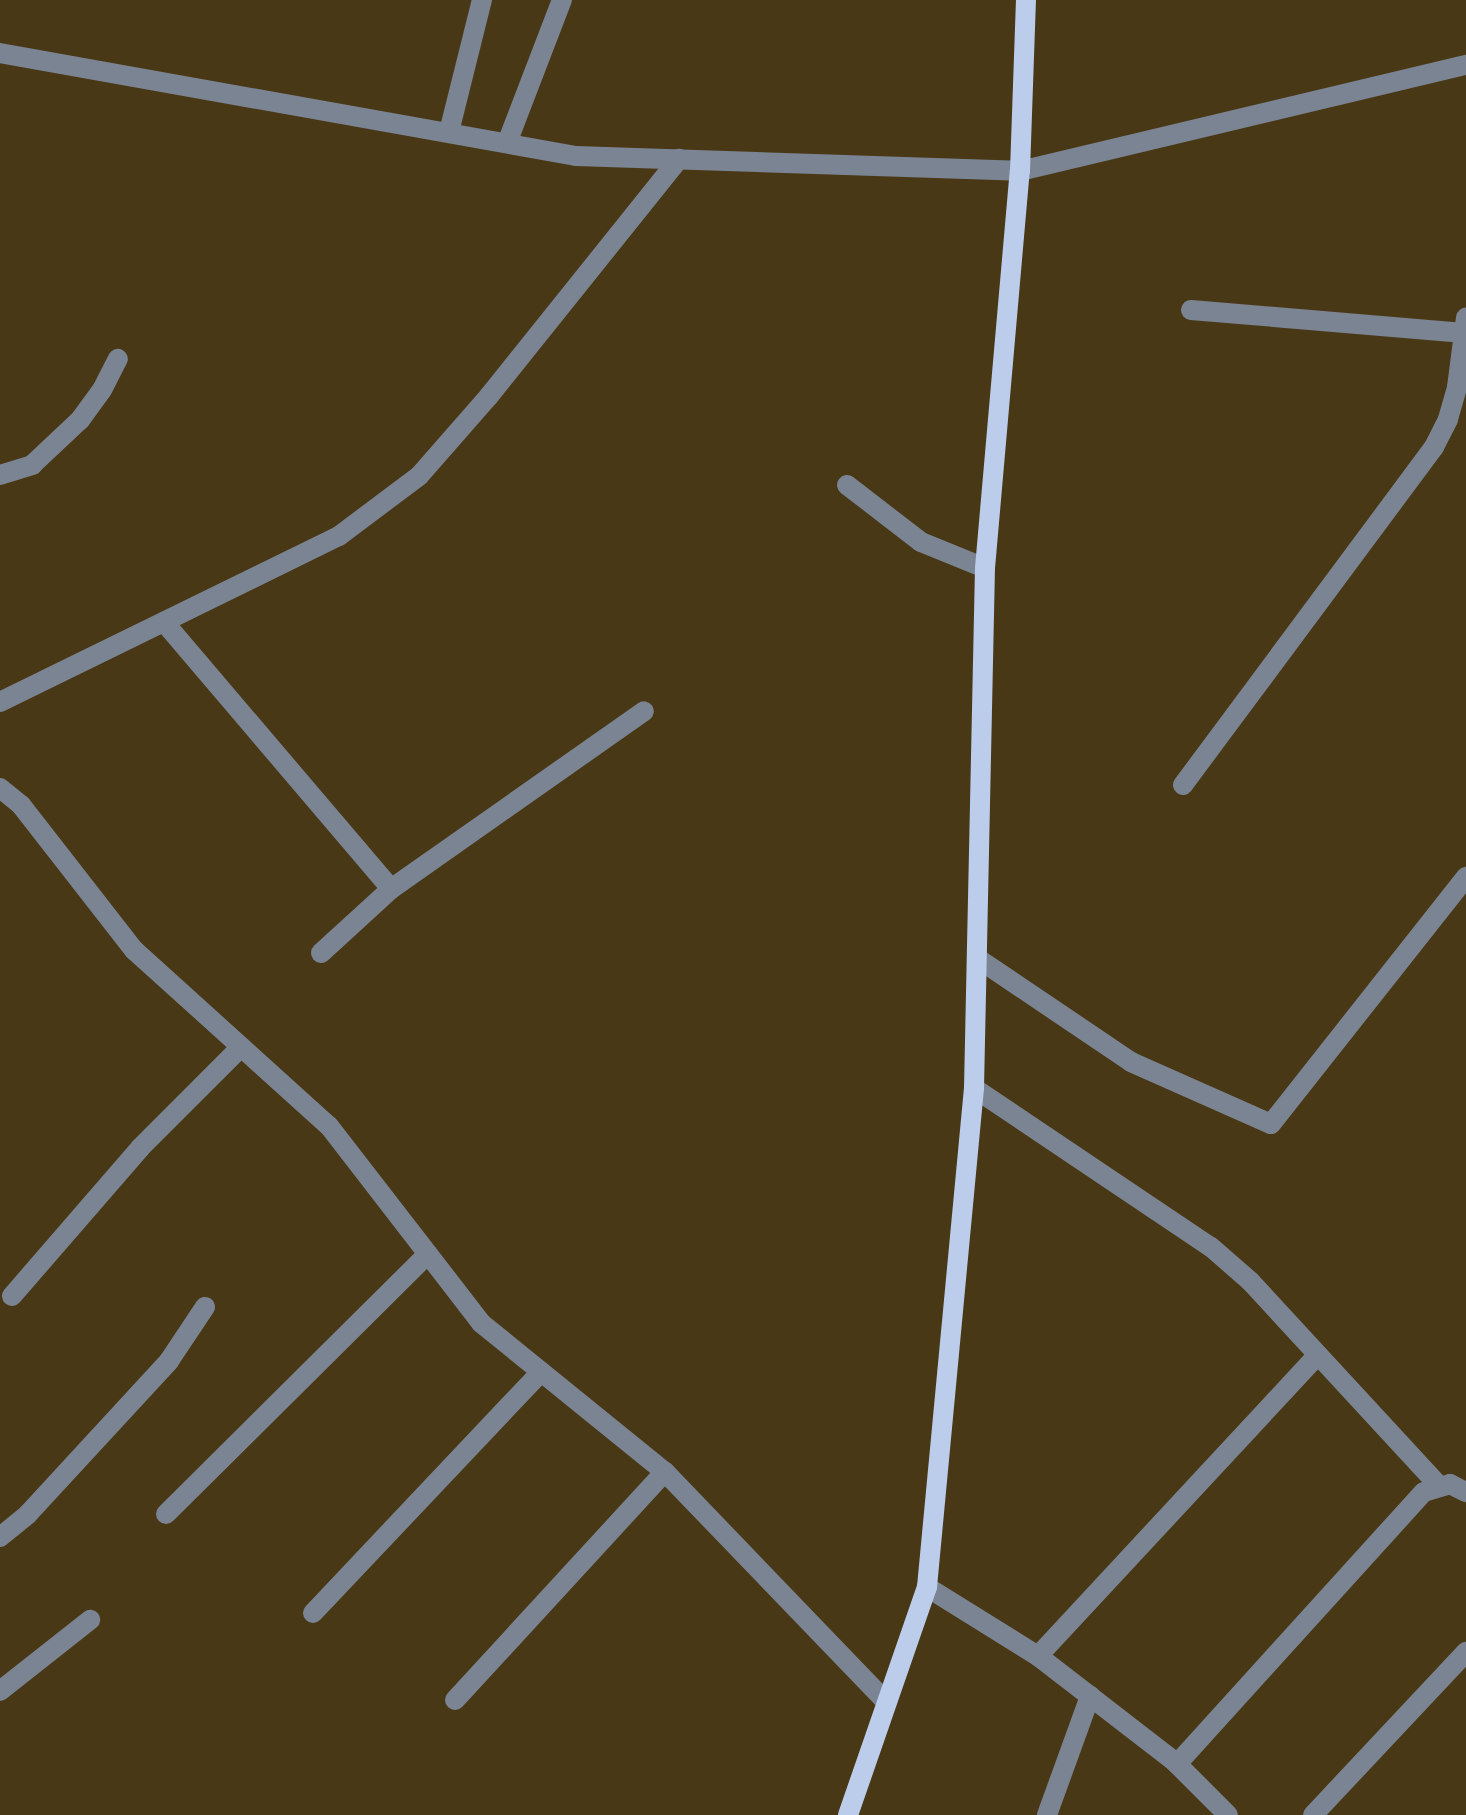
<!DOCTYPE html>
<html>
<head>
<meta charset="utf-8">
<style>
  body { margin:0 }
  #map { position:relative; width:1466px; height:1815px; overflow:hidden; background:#493816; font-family:"Varela Round",sans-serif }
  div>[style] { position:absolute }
  .minor>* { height:20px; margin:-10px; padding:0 10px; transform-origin:10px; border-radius:10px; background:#7b8493 }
  .major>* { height:20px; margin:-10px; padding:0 10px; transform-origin:10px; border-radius:10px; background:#bbcdeb }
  span { translate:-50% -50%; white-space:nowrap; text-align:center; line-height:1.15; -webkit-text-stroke:7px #493816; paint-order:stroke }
</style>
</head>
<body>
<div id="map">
  <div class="minor">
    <div style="left:0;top:53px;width:585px;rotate:10.14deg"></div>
    <div style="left:576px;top:156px;width:444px;rotate:1.9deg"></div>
    <div style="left:1020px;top:171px;width:458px;rotate:-13.4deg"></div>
    <div style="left:449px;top:132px;width:136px;rotate:-76deg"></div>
    <div style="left:507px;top:143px;width:153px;rotate:-69deg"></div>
    <div style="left:1191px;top:310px;width:274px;rotate:4.8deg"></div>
    <div style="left:0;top:475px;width:34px;rotate:-17deg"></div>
    <div style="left:32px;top:465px;width:66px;rotate:-43.2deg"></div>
    <div style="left:80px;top:420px;width:37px;rotate:-54deg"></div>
    <div style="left:102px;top:390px;width:35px;rotate:-63deg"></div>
    <div style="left:847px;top:485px;width:93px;rotate:37.6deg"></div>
    <div style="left:921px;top:542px;width:69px;rotate:22.1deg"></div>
    <div style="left:164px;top:622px;width:350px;rotate:49.6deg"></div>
    <div style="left:0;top:702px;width:377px;rotate:-26.1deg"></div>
    <div style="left:339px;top:536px;width:100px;rotate:-36.9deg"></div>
    <div style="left:419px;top:476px;width:106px;rotate:-48.8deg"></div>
    <div style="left:489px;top:396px;width:304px;rotate:-51.3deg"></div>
    <div style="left:1183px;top:785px;width:421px;rotate:-53.4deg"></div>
    <div style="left:1434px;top:447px;width:31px;rotate:-63deg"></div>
    <div style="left:1448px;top:419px;width:33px;rotate:-74deg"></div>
    <div style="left:1457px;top:387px;width:70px;rotate:-82.6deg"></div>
    <div style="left:0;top:788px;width:27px;rotate:39deg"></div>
    <div style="left:21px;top:805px;width:184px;rotate:52.1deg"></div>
    <div style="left:134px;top:950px;width:263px;rotate:42.1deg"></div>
    <div style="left:329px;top:1126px;width:249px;rotate:52.3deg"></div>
    <div style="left:481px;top:1323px;width:237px;rotate:39deg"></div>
    <div style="left:665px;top:1472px;width:319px;rotate:46.1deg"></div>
    <div style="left:321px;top:953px;width:95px;rotate:-42.4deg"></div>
    <div style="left:391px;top:889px;width:309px;rotate:-35.1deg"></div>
    <div style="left:977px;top:958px;width:186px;rotate:34deg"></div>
    <div style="left:1131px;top:1062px;width:153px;rotate:23.9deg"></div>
    <div style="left:1271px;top:1124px;width:315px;rotate:-51.7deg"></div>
    <div style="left:974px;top:1088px;width:285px;rotate:33.9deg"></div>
    <div style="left:1211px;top:1247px;width:52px;rotate:41.1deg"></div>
    <div style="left:1250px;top:1281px;width:279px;rotate:47.3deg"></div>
    <div style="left:12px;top:1296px;width:196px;rotate:-49.1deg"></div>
    <div style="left:140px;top:1148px;width:143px;rotate:-45deg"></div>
    <div style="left:166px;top:1514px;width:369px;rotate:-44.8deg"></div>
    <div style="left:0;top:1537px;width:36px;rotate:-39deg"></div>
    <div style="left:28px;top:1514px;width:208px;rotate:-47.3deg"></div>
    <div style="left:169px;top:1361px;width:65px;rotate:-56.3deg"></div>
    <div style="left:927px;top:1587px;width:131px;rotate:31.9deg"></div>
    <div style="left:1038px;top:1656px;width:172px;rotate:37.7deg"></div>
    <div style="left:1174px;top:1761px;width:76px;rotate:45deg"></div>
    <div style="left:313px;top:1613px;width:332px;rotate:-46.6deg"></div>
    <div style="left:1038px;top:1656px;width:411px;rotate:-47.1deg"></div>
    <div style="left:0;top:1691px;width:115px;rotate:-38.3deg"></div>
    <div style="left:455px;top:1700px;width:310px;rotate:-47.4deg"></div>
    <div style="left:1177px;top:1764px;width:367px;rotate:-47.8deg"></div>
    <div style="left:1424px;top:1492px;width:27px;rotate:-17deg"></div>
    <div style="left:1450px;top:1484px;width:18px;rotate:27deg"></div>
    <div style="left:1047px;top:1815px;width:127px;rotate:-70.1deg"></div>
    <div style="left:1313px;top:1815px;width:224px;rotate:-46.8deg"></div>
  </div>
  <div class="major">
    <div style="left:848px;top:1815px;width:241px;rotate:-70.9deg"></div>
    <div style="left:927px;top:1587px;width:501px;rotate:-84.62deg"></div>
    <div style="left:974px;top:1088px;width:520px;rotate:-88.79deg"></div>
    <div style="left:985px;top:568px;width:399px;rotate:-85deg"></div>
    <div style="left:1020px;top:171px;width:171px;rotate:-88deg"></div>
  </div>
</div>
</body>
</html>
